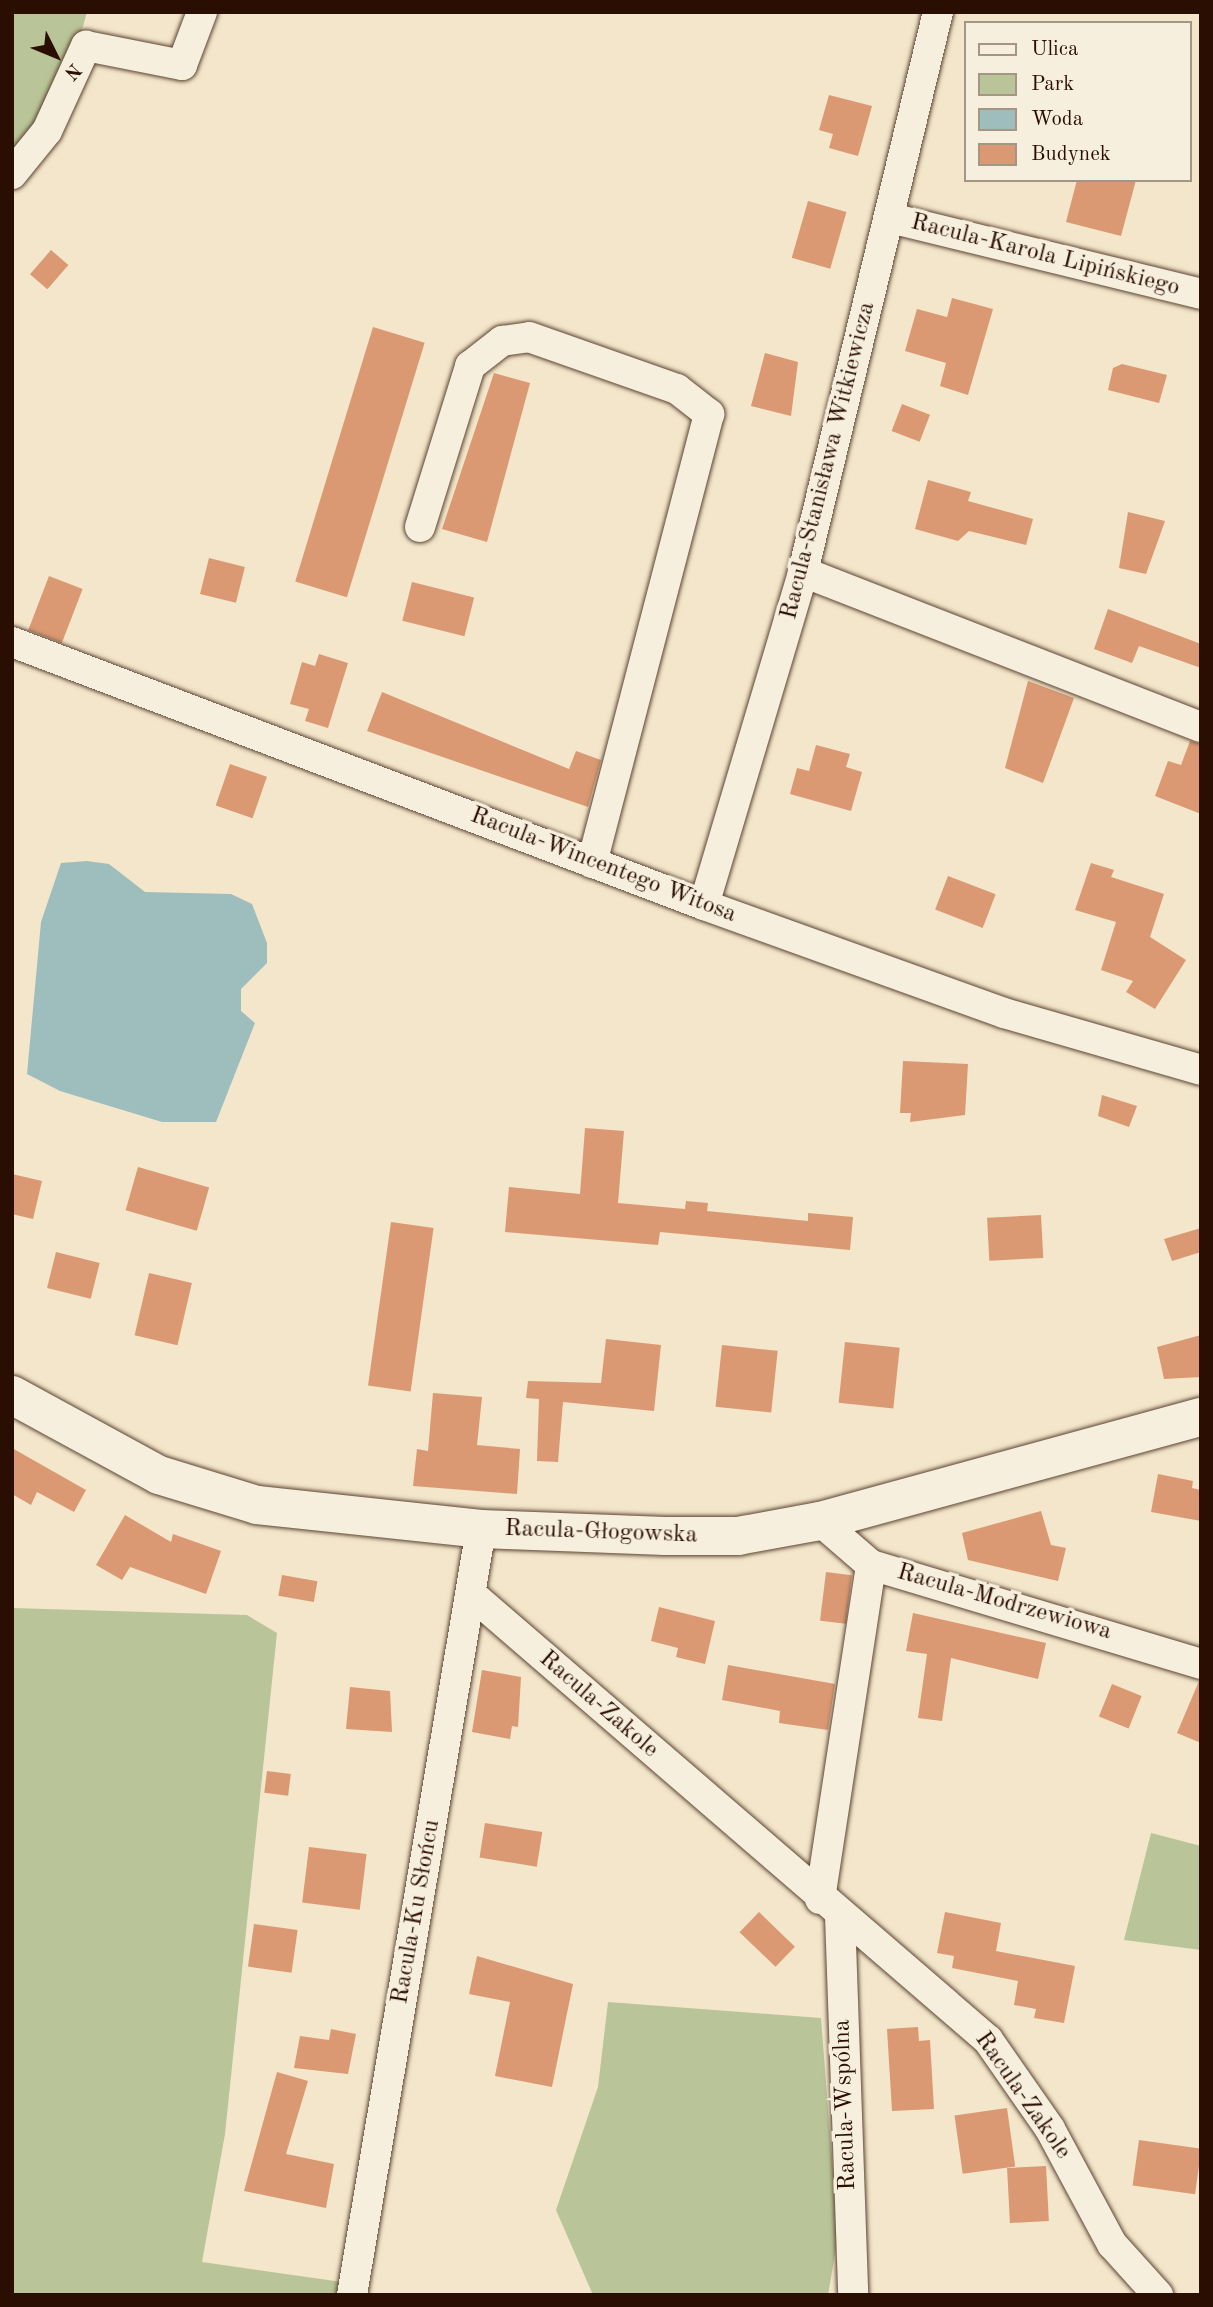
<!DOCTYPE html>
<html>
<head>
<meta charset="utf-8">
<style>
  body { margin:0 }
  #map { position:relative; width:1213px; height:2307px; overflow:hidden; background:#f3e6ca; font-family:"Old Standard TT",serif }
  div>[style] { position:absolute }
  .green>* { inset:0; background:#b9c598 }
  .water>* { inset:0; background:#9dbebd }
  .building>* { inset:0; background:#da9973; transform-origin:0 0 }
  .roads { filter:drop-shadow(0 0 2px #5c4433) drop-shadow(0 0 2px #5c4433) }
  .street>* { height:30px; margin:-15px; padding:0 15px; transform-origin:15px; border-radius:15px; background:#f7efdd }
  .secondary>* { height:38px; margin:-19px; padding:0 19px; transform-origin:19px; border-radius:19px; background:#f7efdd }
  span { translate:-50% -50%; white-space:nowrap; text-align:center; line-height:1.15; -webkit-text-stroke:7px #f7efdd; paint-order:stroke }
  .street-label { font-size:24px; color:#2a0e01 }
  .frame { position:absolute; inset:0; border:14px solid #2a0e01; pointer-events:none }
  .legend { position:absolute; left:964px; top:21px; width:228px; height:161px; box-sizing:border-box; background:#f7efdd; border:2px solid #a59585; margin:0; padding:9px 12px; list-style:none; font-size:21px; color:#2a0e01 }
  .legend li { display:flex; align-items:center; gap:14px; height:35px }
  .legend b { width:35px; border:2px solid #a59585 }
  .north { position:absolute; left:21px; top:21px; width:70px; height:70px; -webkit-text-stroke:5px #f7efdd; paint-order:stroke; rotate:133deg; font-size:19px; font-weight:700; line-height:28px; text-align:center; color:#2a0e01 }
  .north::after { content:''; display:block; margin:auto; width:24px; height:32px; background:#2a0e01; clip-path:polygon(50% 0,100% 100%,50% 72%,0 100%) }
</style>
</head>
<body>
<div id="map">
  <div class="green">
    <div style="clip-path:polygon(12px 12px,87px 12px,68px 81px,12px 178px)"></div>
    <div style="clip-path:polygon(12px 1608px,247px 1615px,277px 1633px,225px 2134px,202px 2262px,356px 2284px,357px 2295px,12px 2295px)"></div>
    <div style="clip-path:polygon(1151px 1833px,1201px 1846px,1201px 1950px,1124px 1940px)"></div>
    <div style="clip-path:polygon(608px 2002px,821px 2018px,838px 2237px,828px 2295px,593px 2295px,556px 2210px,598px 2087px)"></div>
  </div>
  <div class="water">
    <div style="clip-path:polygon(87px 861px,109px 864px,145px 892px,231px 894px,252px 904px,267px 943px,267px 963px,241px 989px,241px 1011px,255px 1023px,216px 1122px,162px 1122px,60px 1091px,27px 1074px,41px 922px,61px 863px)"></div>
  </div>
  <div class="building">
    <div style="clip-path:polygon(829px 95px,872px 106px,858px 156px,829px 148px,833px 134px,819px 130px)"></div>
    <div style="clip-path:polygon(1077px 180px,1136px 180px,1121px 236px,1066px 222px)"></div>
    <div style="left:808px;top:201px;width:40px;height:59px;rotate:16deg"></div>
    <div style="left:51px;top:250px;width:23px;height:32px;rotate:41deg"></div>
    <div style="clip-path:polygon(952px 298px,993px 309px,968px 395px,940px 386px,946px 363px,905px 351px,917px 309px,947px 317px)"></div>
    <div style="left:373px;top:327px;width:54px;height:266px;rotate:17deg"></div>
    <div style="clip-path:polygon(765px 353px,798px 362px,791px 416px,751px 406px)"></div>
    <div style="clip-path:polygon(1122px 364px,1167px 375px,1159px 403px,1108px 390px,1113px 368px)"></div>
    <div style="clip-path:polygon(494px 373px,530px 383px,487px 542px,442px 529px)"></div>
    <div style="left:902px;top:404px;width:30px;height:29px;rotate:21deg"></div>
    <div style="clip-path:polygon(928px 480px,971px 492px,968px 501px,1033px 519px,1026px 545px,969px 531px,958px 541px,915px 529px)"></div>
    <div style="clip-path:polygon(1128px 512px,1165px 521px,1146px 574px,1119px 568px)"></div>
    <div style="left:209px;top:558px;width:37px;height:37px;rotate:14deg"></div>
    <div style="left:49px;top:576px;width:36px;height:58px;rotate:21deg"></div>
    <div style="left:412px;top:582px;width:64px;height:40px;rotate:14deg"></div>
    <div style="clip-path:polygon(1108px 609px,1201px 644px,1201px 668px,1139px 646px,1132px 663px,1094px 649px)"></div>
    <div style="clip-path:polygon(319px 654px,348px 663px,328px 728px,305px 721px,309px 709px,290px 704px,302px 662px,315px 666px)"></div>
    <div style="clip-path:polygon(1028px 681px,1074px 698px,1043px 783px,1005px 768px)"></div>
    <div style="clip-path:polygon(382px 692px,569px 769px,576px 751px,601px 760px,588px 807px,367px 731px)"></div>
    <div style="clip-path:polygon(1190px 741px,1201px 744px,1201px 814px,1155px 796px,1168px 761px,1181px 765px)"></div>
    <div style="clip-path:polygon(816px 745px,850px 754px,846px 767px,862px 772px,851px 811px,790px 794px,797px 768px,809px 771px)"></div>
    <div style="left:230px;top:764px;width:39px;height:44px;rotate:19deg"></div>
    <div style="clip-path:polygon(1091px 863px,1114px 870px,1111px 877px,1164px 894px,1150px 937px,1186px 960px,1155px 1009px,1126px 992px,1133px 981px,1101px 970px,1116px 922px,1075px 910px)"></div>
    <div style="left:948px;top:876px;width:51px;height:36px;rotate:21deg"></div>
    <div style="clip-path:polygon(903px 1061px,968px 1064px,965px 1115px,910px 1122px,911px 1113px,900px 1113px)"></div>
    <div style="clip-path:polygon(1102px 1095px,1137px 1106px,1129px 1127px,1098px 1116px)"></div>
    <div style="clip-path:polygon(585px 1128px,624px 1131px,618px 1203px,685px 1209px,686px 1201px,708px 1203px,707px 1211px,808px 1221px,808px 1213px,853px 1217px,850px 1250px,660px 1232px,658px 1245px,505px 1232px,509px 1187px,580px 1194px)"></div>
    <div style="left:138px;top:1167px;width:74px;height:45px;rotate:16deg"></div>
    <div style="clip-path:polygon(12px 1174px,42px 1181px,33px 1219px,12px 1214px)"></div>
    <div style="left:1041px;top:1215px;width:43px;height:54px;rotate:87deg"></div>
    <div style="left:391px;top:1222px;width:43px;height:165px;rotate:8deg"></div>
    <div style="clip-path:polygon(1201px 1228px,1201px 1252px,1172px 1261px,1164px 1239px)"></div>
    <div style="left:56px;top:1252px;width:45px;height:37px;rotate:14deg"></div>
    <div style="left:149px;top:1273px;width:44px;height:64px;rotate:13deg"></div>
    <div style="clip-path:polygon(1201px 1335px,1201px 1377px,1164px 1379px,1157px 1347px)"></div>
    <div style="clip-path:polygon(606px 1339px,661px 1345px,654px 1411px,563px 1402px,558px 1462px,537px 1461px,539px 1399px,526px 1398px,528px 1381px,601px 1383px)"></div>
    <div style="left:845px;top:1342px;width:55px;height:61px;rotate:6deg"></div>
    <div style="left:722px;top:1345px;width:56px;height:62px;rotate:6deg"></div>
    <div style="clip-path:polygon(433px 1393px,482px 1397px,477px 1445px,520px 1449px,517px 1494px,413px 1486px,417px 1449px,428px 1451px)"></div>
    <div style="clip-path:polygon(12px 1448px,86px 1490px,74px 1512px,37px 1492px,31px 1505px,12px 1494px)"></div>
    <div style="clip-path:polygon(1158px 1474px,1193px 1481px,1192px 1488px,1201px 1490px,1201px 1521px,1151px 1512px)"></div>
    <div style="clip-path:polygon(1041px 1511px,1051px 1545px,1066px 1548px,1058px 1581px,968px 1560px,962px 1533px)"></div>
    <div style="clip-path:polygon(125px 1515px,171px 1542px,173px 1534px,221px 1551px,206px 1594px,130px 1567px,122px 1580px,96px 1565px)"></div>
    <div style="left:826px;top:1572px;width:26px;height:49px;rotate:7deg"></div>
    <div style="left:282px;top:1575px;width:36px;height:21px;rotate:10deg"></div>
    <div style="clip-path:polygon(659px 1607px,715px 1621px,705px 1664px,676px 1657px,678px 1648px,651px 1641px)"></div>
    <div style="clip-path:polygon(913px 1613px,1046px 1643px,1038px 1679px,951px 1658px,942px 1721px,918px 1718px,927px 1654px,906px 1651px)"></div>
    <div style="clip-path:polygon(728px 1665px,835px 1684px,828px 1730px,779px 1723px,780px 1711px,722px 1700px)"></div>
    <div style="clip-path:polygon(482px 1670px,521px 1677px,518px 1727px,512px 1726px,510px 1739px,472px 1732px)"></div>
    <div style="clip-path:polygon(1199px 1681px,1201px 1681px,1201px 1743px,1177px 1733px)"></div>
    <div style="left:1112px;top:1684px;width:32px;height:35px;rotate:22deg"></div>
    <div style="clip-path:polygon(350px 1687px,390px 1691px,392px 1732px,346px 1729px)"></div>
    <div style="left:267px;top:1771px;width:24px;height:22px;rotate:7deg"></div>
    <div style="left:485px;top:1823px;width:58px;height:35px;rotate:9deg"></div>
    <div style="left:309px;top:1847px;width:58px;height:56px;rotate:7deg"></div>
    <div style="left:759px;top:1912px;width:50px;height:28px;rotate:44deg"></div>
    <div style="clip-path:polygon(945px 1912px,1001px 1923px,996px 1951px,1075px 1966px,1064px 2023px,1034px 2018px,1036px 2009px,1014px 2005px,1018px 1981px,952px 1968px,954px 1956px,937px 1953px)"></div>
    <div style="left:254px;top:1924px;width:44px;height:43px;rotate:8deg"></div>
    <div style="clip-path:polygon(477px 1956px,573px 1984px,552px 2087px,495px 2076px,510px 2002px,469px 1994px)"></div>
    <div style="clip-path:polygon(918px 2027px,919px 2041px,930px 2040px,934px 2109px,892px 2111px,887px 2029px)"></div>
    <div style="clip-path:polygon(331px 2029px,356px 2034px,348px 2074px,294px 2068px,300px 2036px,329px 2040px)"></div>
    <div style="clip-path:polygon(277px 2072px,308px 2081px,286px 2154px,334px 2164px,326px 2208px,244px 2191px)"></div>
    <div style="left:1007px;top:2108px;width:59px;height:53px;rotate:82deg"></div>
    <div style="left:1139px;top:2140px;width:63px;height:46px;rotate:8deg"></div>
    <div style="left:1046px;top:2166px;width:55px;height:39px;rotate:87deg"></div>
  </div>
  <div class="roads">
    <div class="street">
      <div style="left:12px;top:174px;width:55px;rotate:-50.9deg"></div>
      <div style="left:47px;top:131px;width:94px;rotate:-65.4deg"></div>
      <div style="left:86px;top:46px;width:98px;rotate:11.2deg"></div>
      <div style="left:182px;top:65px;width:57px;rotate:-69.3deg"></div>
      <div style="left:890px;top:218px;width:320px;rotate:13.7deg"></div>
      <div style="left:420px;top:527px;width:169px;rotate:-72.7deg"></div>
      <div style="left:470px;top:366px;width:41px;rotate:-38deg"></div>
      <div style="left:502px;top:341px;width:27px;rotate:-8deg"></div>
      <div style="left:529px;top:337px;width:157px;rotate:19.4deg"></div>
      <div style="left:677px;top:389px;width:41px;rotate:38deg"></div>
      <div style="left:709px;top:414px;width:464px;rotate:104.6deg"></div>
      <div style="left:803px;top:572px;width:427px;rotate:21.3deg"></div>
      <div style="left:12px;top:642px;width:740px;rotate:20.81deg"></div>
      <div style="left:704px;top:905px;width:319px;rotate:19.8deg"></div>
      <div style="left:1004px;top:1013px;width:205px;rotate:16.1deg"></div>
      <div style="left:704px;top:905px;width:347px;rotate:-73.4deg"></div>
      <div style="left:803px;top:572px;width:576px;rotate:-76.45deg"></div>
      <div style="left:820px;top:1521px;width:67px;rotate:40.8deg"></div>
      <div style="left:871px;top:1565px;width:345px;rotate:16.7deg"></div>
      <div style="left:471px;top:1594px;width:683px;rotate:40.78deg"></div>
      <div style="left:988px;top:2040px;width:108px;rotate:55.1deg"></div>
      <div style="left:1050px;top:2129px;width:131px;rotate:61.7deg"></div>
      <div style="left:1112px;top:2244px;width:69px;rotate:48deg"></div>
      <div style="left:820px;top:1899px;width:338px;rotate:-81.3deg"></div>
      <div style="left:840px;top:1915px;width:380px;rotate:88deg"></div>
      <div style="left:352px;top:2295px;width:777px;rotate:-80.44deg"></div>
    </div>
    <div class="secondary">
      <div style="left:12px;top:1395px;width:167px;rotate:28.6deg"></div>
      <div style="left:159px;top:1475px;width:102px;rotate:17deg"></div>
      <div style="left:257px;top:1505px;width:225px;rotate:6.1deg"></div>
      <div style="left:481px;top:1529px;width:184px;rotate:2.2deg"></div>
      <div style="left:665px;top:1536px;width:73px"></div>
      <div style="left:738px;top:1536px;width:83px;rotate:-10.4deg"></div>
      <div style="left:820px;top:1521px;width:395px;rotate:-15.3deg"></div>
    </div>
  </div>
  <div class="street-label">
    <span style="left:1045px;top:256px;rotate:14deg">Racula-Karola Lipińskiego</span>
    <span style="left:829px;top:461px;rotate:-76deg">Racula-Stanisława Witkiewicza</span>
    <span style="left:603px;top:866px;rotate:21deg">Racula-Wincentego Witosa</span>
    <span style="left:601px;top:1533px;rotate:2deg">Racula-Głogowska</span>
    <span style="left:1004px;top:1603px;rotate:16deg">Racula-Modrzewiowa</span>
    <span style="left:598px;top:1705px;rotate:41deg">Racula-Zakole</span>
    <span style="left:417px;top:1912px;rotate:-80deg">Racula-Ku Słońcu</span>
    <span style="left:1022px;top:2096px;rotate:55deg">Racula-Zakole</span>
    <span style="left:846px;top:2105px;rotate:-92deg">Racula-Wspólna</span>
  </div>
  <div class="frame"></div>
  <ul class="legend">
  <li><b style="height:9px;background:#f7efdd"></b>Ulica</li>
  <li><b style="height:19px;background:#b9c598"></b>Park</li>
  <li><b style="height:19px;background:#9dbebd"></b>Woda</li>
  <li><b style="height:19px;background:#da9973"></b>Budynek</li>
  </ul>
  <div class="north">N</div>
</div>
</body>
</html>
